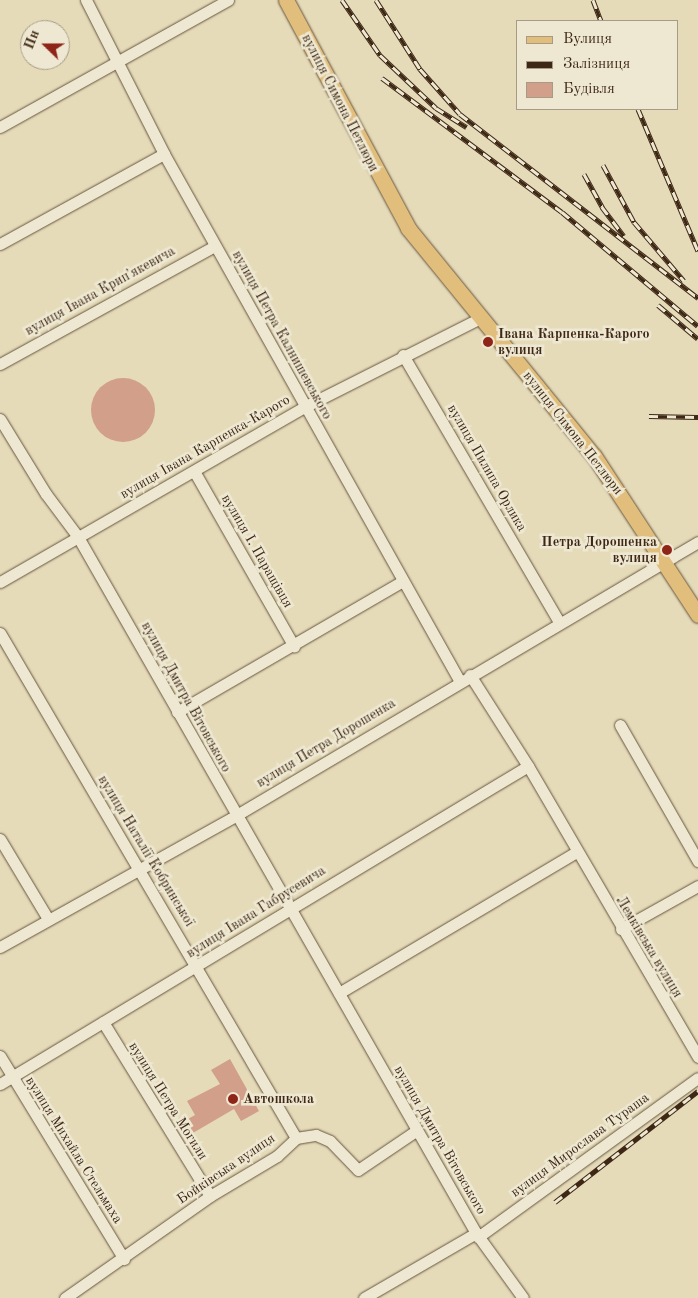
<!DOCTYPE html>
<html>
<head>
<meta charset="utf-8">
<style>
  body { margin:0 }
  #map { position:relative; width:698px; height:1298px; overflow:hidden; background:#e5dbb9; font-family:"Old Standard TT",serif }
  div>[style] { position:absolute }
  .building>* { inset:0; background:#d29f8b }
  .round { border-radius:50% }
  .roads { filter:drop-shadow(0 0 1px #68553e) drop-shadow(0 0 1px #68553e) }
  .minor>* { height:11px; margin:-5.5px; padding:0 5.5px; transform-origin:5.5px; border-radius:5.5px; background:#eee8d2 }
  .major>* { height:15px; margin:-7.5px; padding:0 7.5px; transform-origin:7.5px; border-radius:7.5px; background:#e2be7c }
  .rail>* { height:5px; margin-top:-2.5px; transform-origin:0; background:repeating-linear-gradient(90deg,#eee8d2 0 9px,#3e2815 0 18px); box-sizing:border-box; border-block:1px solid #3e2815 }
  .dots>* { width:14px; height:14px; translate:-50% -50%; box-sizing:border-box; border:2px solid #eee8d2; border-radius:50% }
  span { translate:-50% -50%; white-space:nowrap; text-align:center; line-height:1.15; -webkit-text-stroke:5px #eee8d2; paint-order:stroke }
  .street-label { font-size:14px; color:#3e2815 }
  .poi-label { font-size:14px; color:#3e2815; font-weight:700 }
  .left { translate:0 -50%; text-align:left }
  .right { translate:-100% -50%; text-align:right }
  .legend { position:absolute; left:516px; top:20px; width:162px; height:90px; box-sizing:border-box; background:#eee8d2; border:1px solid #a89b86; margin:0; padding:6px 9px; list-style:none; font-size:15px; color:#3e2815 }
  .legend li { display:flex; align-items:center; gap:10px; height:25px }
  .legend b { width:25px; border:1px solid #a89b86 }
  .north { position:absolute; left:20px; top:20px; width:50px; height:50px; box-sizing:border-box; background:#eee8d2; border:1px solid #a89b86; border-radius:50%; rotate:292deg; font-size:14px; font-weight:700; line-height:20px; text-align:center; color:#3e2815 }
  .north::after { content:''; display:block; margin:auto; width:18px; height:22px; background:#8f2418; clip-path:polygon(50% 0,100% 100%,50% 72%,0 100%) }
</style>
</head>
<body>
<div id="map">
  <div class="building">
    <div class="round" style="left:91px;top:378px;width:64px;height:64px"></div>
    <div style="clip-path:polygon(230px 1059px,259px 1111px,241px 1121px,234px 1109px,186px 1137px,179px 1124px,195px 1115px,187px 1101px,220px 1084px,211px 1070px)"></div>
  </div>
  <div class="roads">
    <div class="minor">
      <div style="left:86px;top:0;width:173px;rotate:63.1deg"></div>
      <div style="left:164px;top:154px;width:603px;rotate:60.71deg"></div>
      <div style="left:0;top:127px;width:261px;rotate:-29.1deg"></div>
      <div style="left:0;top:244px;width:187px;rotate:-28.8deg"></div>
      <div style="left:403px;top:355px;width:309px;rotate:59.7deg"></div>
      <div style="left:0;top:364px;width:245px;rotate:-28.8deg"></div>
      <div style="left:0;top:419px;width:88px;rotate:58.5deg"></div>
      <div style="left:46px;top:494px;width:54px;rotate:53.3deg"></div>
      <div style="left:78px;top:537px;width:802px;rotate:60.24deg"></div>
      <div style="left:476px;top:1233px;width:80px;rotate:54.1deg"></div>
      <div style="left:194px;top:471px;width:202px;rotate:60.3deg"></div>
      <div style="left:0;top:582px;width:351px;rotate:-29.9deg"></div>
      <div style="left:304px;top:407px;width:199px;rotate:-26.8deg"></div>
      <div style="left:0;top:633px;width:585px;rotate:59.62deg"></div>
      <div style="left:470px;top:675px;width:108px;rotate:57.5deg"></div>
      <div style="left:528px;top:766px;width:337px;rotate:59.7deg"></div>
      <div style="left:177px;top:712px;width:261px;rotate:-30.1deg"></div>
      <div style="left:620px;top:725px;width:157px;rotate:60.2deg"></div>
      <div style="left:0;top:839px;width:93px;rotate:59deg"></div>
      <div style="left:621px;top:929px;width:88px;rotate:-29.2deg"></div>
      <div style="left:0;top:947px;width:269px;rotate:-29.1deg"></div>
      <div style="left:235px;top:816px;width:538px;rotate:-30.62deg"></div>
      <div style="left:339px;top:993px;width:276px;rotate:-30.7deg"></div>
      <div style="left:103px;top:1022px;width:204px;rotate:58.4deg"></div>
      <div style="left:0;top:1056px;width:238px;rotate:58.6deg"></div>
      <div style="left:0;top:1084px;width:616px;rotate:-31.06deg"></div>
      <div style="left:478px;top:1237px;width:271px;rotate:-35.9deg"></div>
      <div style="left:65px;top:1298px;width:177px;rotate:-35.1deg"></div>
      <div style="left:210px;top:1196px;width:78px;rotate:-30.8deg"></div>
      <div style="left:277px;top:1156px;width:26px;rotate:-43deg"></div>
      <div style="left:296px;top:1138px;width:20px;rotate:-9deg"></div>
      <div style="left:316px;top:1135px;width:15px;rotate:23deg"></div>
      <div style="left:330px;top:1141px;width:40px;rotate:46deg"></div>
      <div style="left:358px;top:1170px;width:71px;rotate:-34.1deg"></div>
      <div style="left:364px;top:1298px;width:129px;rotate:-30.1deg"></div>
    </div>
    <div class="major">
      <div style="left:286px;top:0;width:259px;rotate:61.8deg"></div>
      <div style="left:408px;top:228px;width:294px;rotate:50.8deg"></div>
      <div style="left:594px;top:456px;width:190px;rotate:56.8deg"></div>
    </div>
  </div>
  <div class="rail">
    <div style="left:342px;top:0;width:67px;rotate:55.4deg"></div>
    <div style="left:380px;top:55px;width:77px;rotate:43.4deg"></div>
    <div style="left:436px;top:108px;width:36px;rotate:32deg"></div>
    <div style="left:376px;top:0;width:82px;rotate:57.5deg"></div>
    <div style="left:420px;top:69px;width:60px;rotate:48.4deg"></div>
    <div style="left:460px;top:114px;width:301px;rotate:37.7deg"></div>
    <div style="left:593px;top:0;width:22px;rotate:69deg"></div>
    <div style="left:382px;top:78px;width:224px;rotate:36.7deg"></div>
    <div style="left:562px;top:212px;width:177px;rotate:40deg"></div>
    <div style="left:638px;top:109px;width:154px;rotate:67.1deg"></div>
    <div style="left:603px;top:165px;width:65px;rotate:61.5deg"></div>
    <div style="left:634px;top:222px;width:77px;rotate:49.7deg"></div>
    <div style="left:584px;top:174px;width:38px;rotate:61deg"></div>
    <div style="left:602px;top:207px;width:36px;rotate:53deg"></div>
    <div style="left:658px;top:305px;width:52px;rotate:40.4deg"></div>
    <div style="left:649px;top:416px;width:49px;rotate:1.2deg"></div>
    <div style="left:555px;top:1202px;width:181px;rotate:-37.8deg"></div>
  </div>
  <div class="dots">
    <div style="left:488px;top:342px;background:#8f2418"></div>
    <div style="left:667px;top:550px;background:#8f2418"></div>
    <div style="left:233px;top:1099px;background:#8f2418"></div>
  </div>
  <div class="street-label">
    <span style="left:340px;top:103px;rotate:63deg">вулиця Симона Петлюри</span>
    <span style="left:100px;top:291px;rotate:-29deg">вулиця Івана Крипʼякевича</span>
    <span style="left:282px;top:335px;rotate:61deg">вулиця Петра Калнишевського</span>
    <span style="left:573px;top:433px;rotate:52deg">вулиця Симона Петлюри</span>
    <span style="left:205px;top:447px;rotate:-30deg">вулиця Івана Карпенка-Карого</span>
    <span style="left:487px;top:468px;rotate:60deg">вулиця Пилипа Орлика</span>
    <span style="left:257px;top:551px;rotate:60deg">вулиця І. Паращівця</span>
    <span style="left:186px;top:697px;rotate:61deg">вулиця Дмитра Вітовського</span>
    <span style="left:326px;top:743px;rotate:-31deg">вулиця Петра Дорошенка</span>
    <span style="left:146px;top:851px;rotate:59deg">вулиця Наталії Кобринської</span>
    <span style="left:256px;top:912px;rotate:-32deg">вулиця Івана Габрусевича</span>
    <span style="left:649px;top:947px;rotate:59deg">Лемківська вулиця</span>
    <span style="left:168px;top:1101px;rotate:58deg">вулиця Петра Могили</span>
    <span style="left:440px;top:1140px;rotate:60deg">вулиця Дмитра Вітовського</span>
    <span style="left:580px;top:1145px;rotate:-36deg">вулиця Мирослава Тураша</span>
    <span style="left:74px;top:1150px;rotate:58deg">вулиця Михайла Стельмаха</span>
    <span style="left:226px;top:1169px;rotate:-34deg">Бойківська вулиця</span>
  </div>
  <div class="poi-label">
    <span class="left" style="left:498px;top:342px">Івана Карпенка-Карого<br>вулиця</span>
    <span class="right" style="left:657px;top:550px">Петра Дорошенка<br>вулиця</span>
    <span class="left" style="left:243px;top:1099px">Автошкола</span>
  </div>
  <ul class="legend">
  <li><b style="height:6px;background:#e2be7c"></b>Вулиця</li>
  <li><b style="height:6px;background:#3e2815"></b>Залізниця</li>
  <li><b style="height:14px;background:#d29f8b"></b>Будівля</li>
  </ul>
  <div class="north">Пн</div>
</div>
</body>
</html>
